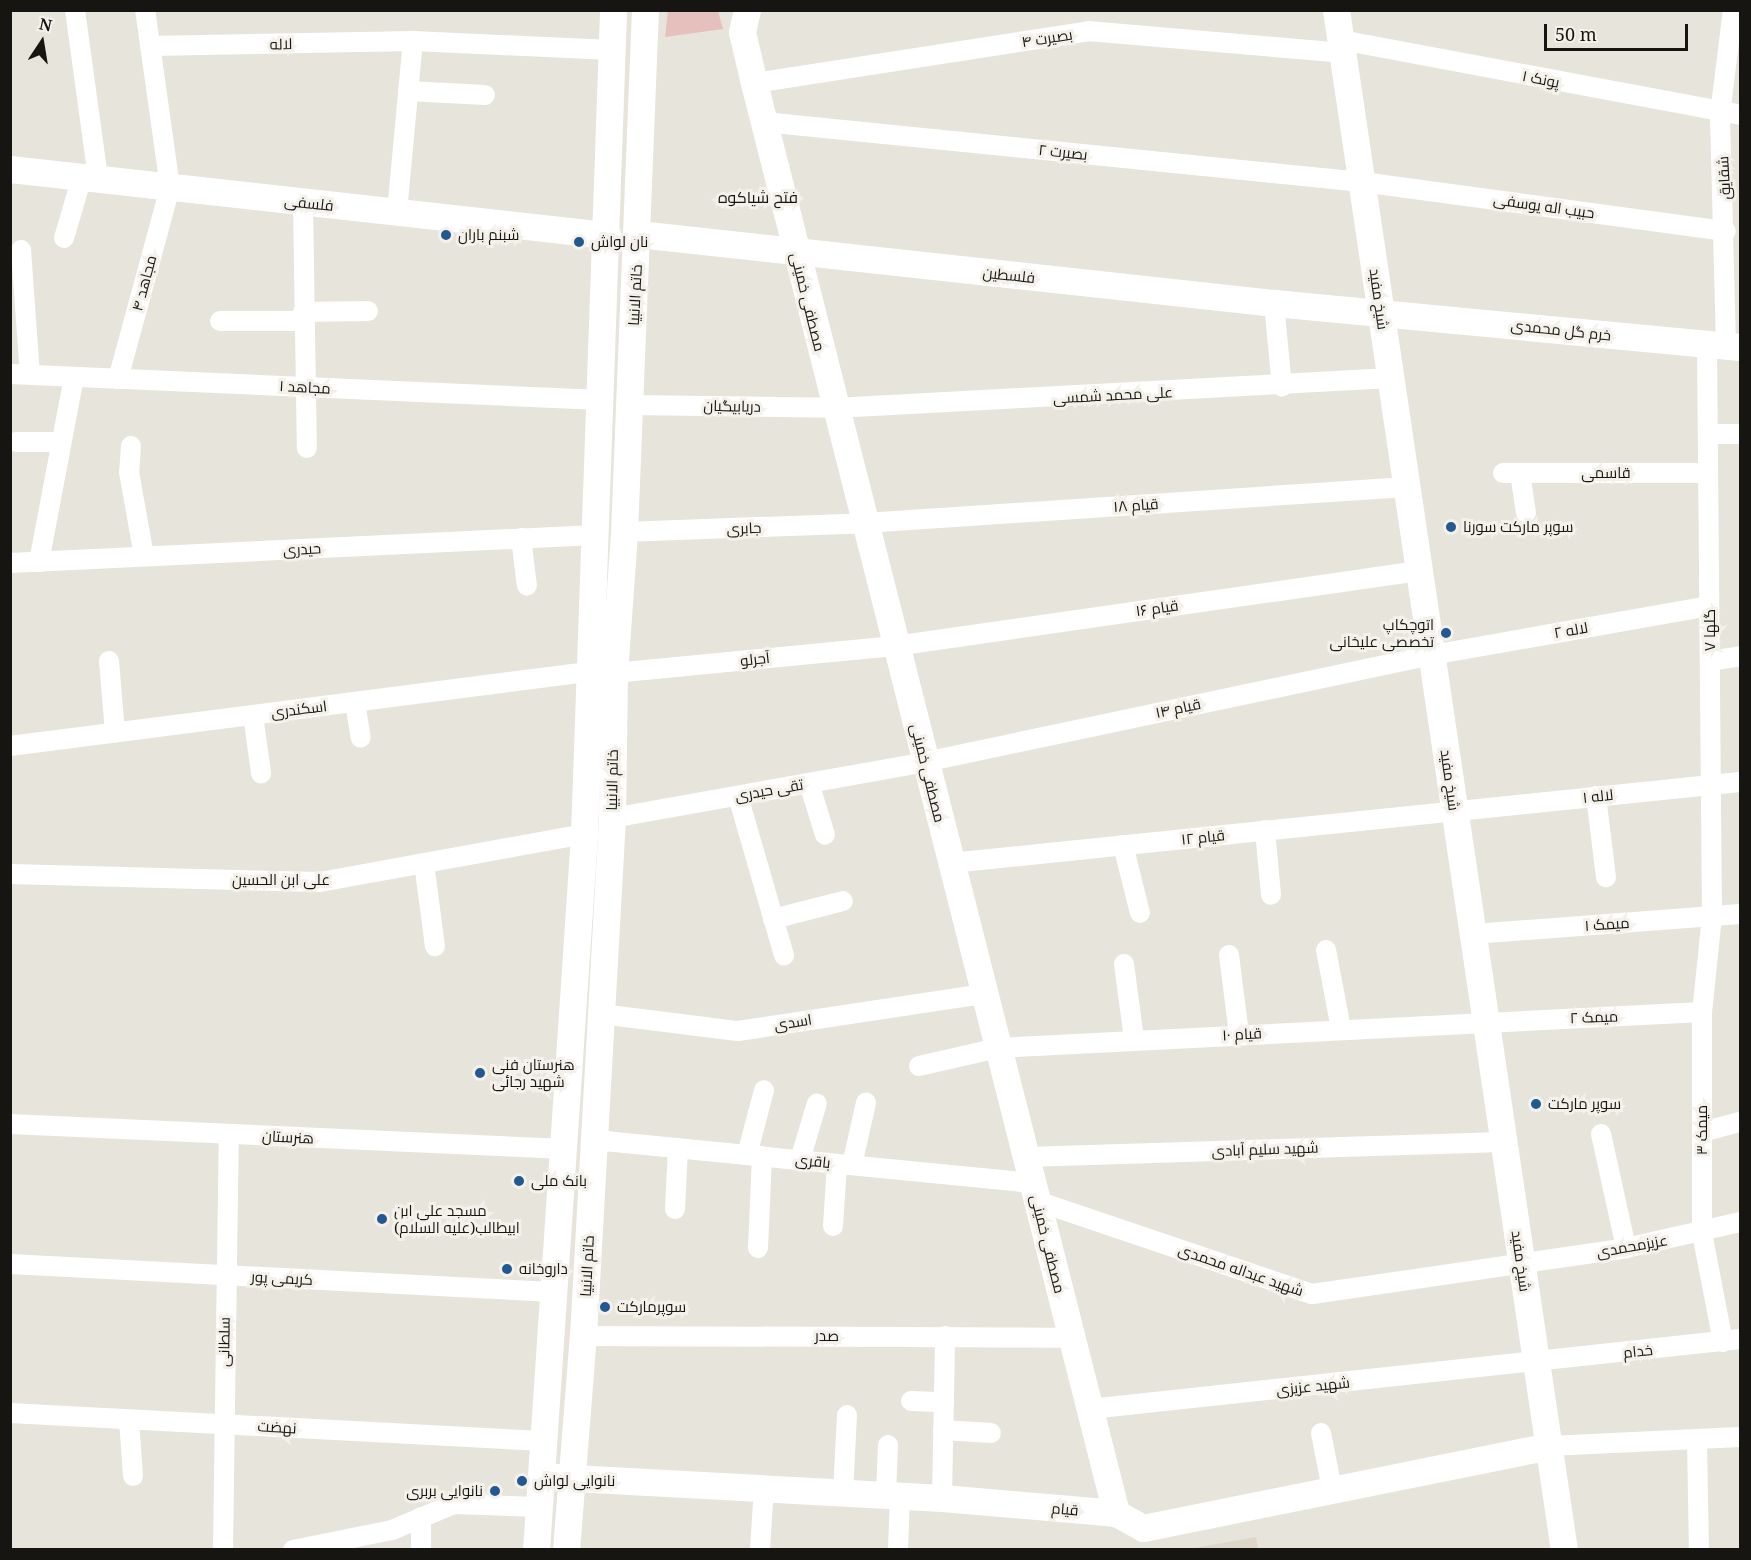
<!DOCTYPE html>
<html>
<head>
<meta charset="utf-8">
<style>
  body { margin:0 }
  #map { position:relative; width:1751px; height:1560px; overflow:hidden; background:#e7e4dc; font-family:"Noto Serif",Cairo,serif }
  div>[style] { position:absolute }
  .built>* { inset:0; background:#dcd7c8 }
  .green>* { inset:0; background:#e5c0bc }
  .street>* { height:20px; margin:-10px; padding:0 10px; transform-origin:10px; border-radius:10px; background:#fff }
  .secondary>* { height:27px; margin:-13.5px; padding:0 13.5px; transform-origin:13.5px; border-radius:13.5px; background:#fff }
  .dots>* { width:16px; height:16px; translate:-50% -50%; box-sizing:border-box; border:3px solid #f4f1ea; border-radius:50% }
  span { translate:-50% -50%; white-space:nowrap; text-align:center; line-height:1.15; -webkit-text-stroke:6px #f4f1ea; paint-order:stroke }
  .street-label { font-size:15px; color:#161512 }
  .poi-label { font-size:15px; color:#161512 }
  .left { translate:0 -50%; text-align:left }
  .right { translate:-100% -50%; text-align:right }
  .neighbourhood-label { font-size:16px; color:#161512 }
  .frame { position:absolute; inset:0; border:12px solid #161512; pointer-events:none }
  .north { position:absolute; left:12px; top:12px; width:60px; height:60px; -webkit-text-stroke:4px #f4f1ea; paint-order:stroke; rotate:12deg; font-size:16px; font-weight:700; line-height:24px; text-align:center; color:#161512 }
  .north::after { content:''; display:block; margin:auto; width:21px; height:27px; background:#161512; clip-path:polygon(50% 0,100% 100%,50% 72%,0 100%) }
  .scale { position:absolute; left:1544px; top:24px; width:144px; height:27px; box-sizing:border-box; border:3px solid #161512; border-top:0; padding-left:8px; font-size:18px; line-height:21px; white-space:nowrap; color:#161512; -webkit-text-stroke:4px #f4f1ea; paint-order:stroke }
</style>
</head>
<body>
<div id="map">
  <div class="built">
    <div style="clip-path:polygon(1256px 1537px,1258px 1549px,1189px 1549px)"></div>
  </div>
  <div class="green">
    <div style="clip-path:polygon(668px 11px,718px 11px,723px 29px,665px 37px)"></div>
  </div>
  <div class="street">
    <div style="left:75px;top:10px;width:170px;rotate:82.2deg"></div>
    <div style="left:1341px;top:40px;width:406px;rotate:10.6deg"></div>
    <div style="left:150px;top:46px;width:263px;rotate:-1.1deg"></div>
    <div style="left:413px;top:41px;width:199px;rotate:2.6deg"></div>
    <div style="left:754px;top:83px;width:338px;rotate:-8.8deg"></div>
    <div style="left:1088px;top:31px;width:256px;rotate:4.9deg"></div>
    <div style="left:408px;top:91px;width:77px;rotate:3deg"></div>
    <div style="left:764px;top:122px;width:601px;rotate:5.73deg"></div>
    <div style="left:1362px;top:182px;width:367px;rotate:7.7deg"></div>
    <div style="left:303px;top:202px;width:246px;rotate:89.1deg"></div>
    <div style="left:397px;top:212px;width:172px;rotate:-84.7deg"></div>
    <div style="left:64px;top:238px;width:64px;rotate:-73.6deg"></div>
    <div style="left:21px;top:250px;width:125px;rotate:85.9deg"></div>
    <div style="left:1274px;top:303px;width:84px;rotate:84.6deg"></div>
    <div style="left:303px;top:312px;width:65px;rotate:-0.9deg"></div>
    <div style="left:220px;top:321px;width:83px"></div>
    <div style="left:1707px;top:344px;width:572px;rotate:89.5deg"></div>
    <div style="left:1712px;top:916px;width:97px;rotate:95.9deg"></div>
    <div style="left:1702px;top:1012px;width:221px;rotate:90deg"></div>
    <div style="left:1702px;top:1233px;width:111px;rotate:79.1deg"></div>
    <div style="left:1726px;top:346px;width:232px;rotate:-91.5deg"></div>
    <div style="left:1720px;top:114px;width:105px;rotate:-82.9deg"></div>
    <div style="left:10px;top:374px;width:591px;rotate:2.52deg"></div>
    <div style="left:118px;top:379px;width:199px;rotate:-74.8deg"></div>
    <div style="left:170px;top:187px;width:179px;rotate:-98deg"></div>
    <div style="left:630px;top:405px;width:205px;rotate:0.8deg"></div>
    <div style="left:835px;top:408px;width:557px;rotate:-3.09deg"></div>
    <div style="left:1708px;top:434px;width:32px"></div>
    <div style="left:16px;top:442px;width:45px"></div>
    <div style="left:131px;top:446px;width:26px;rotate:94deg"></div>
    <div style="left:129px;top:472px;width:85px;rotate:79.9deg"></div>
    <div style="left:1503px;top:473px;width:205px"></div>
    <div style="left:1520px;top:473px;width:40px;rotate:81.5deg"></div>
    <div style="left:624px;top:532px;width:241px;rotate:-2.1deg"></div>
    <div style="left:865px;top:523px;width:543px;rotate:-3.8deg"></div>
    <div style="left:521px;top:538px;width:48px;rotate:82.9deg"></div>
    <div style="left:39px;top:562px;width:188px;rotate:-79.3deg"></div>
    <div style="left:10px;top:563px;width:585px;rotate:-2.74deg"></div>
    <div style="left:109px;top:661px;width:72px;rotate:85.2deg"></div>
    <div style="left:1710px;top:661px;width:30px;rotate:-9deg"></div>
    <div style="left:614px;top:673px;width:282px;rotate:-5.5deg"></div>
    <div style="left:895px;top:646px;width:529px;rotate:-8.15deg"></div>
    <div style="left:355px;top:702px;width:36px;rotate:81deg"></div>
    <div style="left:253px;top:715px;width:59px;rotate:82.1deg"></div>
    <div style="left:10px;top:746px;width:583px;rotate:-7.3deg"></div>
    <div style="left:809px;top:783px;width:54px;rotate:72.9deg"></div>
    <div style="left:738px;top:796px;width:166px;rotate:73.9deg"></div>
    <div style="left:1596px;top:796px;width:82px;rotate:83deg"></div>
    <div style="left:612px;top:818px;width:318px;rotate:-10.1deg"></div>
    <div style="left:925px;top:762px;width:518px;rotate:-11.92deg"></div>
    <div style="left:1432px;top:655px;width:281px;rotate:-10deg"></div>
    <div style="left:1265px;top:830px;width:65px;rotate:84.7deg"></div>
    <div style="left:1123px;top:845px;width:70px;rotate:76deg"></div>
    <div style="left:424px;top:863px;width:84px;rotate:82.5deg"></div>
    <div style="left:951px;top:863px;width:793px;rotate:-5.86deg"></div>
    <div style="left:10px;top:874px;width:310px;rotate:1.5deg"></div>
    <div style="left:320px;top:882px;width:268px;rotate:-10.3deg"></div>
    <div style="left:773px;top:919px;width:72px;rotate:-14.4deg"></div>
    <div style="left:1473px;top:934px;width:268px;rotate:-4.3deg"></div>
    <div style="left:1326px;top:950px;width:80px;rotate:79.2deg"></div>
    <div style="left:1229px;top:955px;width:80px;rotate:82.8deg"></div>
    <div style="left:1124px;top:964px;width:76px;rotate:82.4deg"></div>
    <div style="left:601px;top:1014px;width:138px;rotate:7.1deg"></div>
    <div style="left:738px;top:1031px;width:249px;rotate:-8.6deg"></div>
    <div style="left:919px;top:1066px;width:81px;rotate:-12.8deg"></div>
    <div style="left:998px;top:1048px;width:705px;rotate:-2.93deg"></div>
    <div style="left:10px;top:1124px;width:556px;rotate:2.58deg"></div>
    <div style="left:1702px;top:1132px;width:39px;rotate:-15deg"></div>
    <div style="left:1601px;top:1134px;width:117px;rotate:77.6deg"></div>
    <div style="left:594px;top:1140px;width:440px;rotate:5.6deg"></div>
    <div style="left:747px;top:1155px;width:67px;rotate:-75.3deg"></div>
    <div style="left:1026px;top:1157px;width:478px;rotate:-1.8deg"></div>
    <div style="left:800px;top:1160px;width:59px;rotate:-73.4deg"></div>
    <div style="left:852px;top:1165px;width:64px;rotate:-77.3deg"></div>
    <div style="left:1037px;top:1201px;width:290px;rotate:18.7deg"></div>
    <div style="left:1312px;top:1294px;width:317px;rotate:-8.3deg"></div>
    <div style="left:1626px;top:1248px;width:117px;rotate:-12.8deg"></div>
    <div style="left:675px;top:1209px;width:61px;rotate:-87.2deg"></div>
    <div style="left:833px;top:1226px;width:62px;rotate:-86.3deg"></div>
    <div style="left:758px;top:1248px;width:92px;rotate:-87.5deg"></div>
    <div style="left:10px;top:1264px;width:544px;rotate:2.95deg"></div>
    <div style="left:583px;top:1336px;width:489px;rotate:0.2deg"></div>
    <div style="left:911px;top:1401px;width:33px;rotate:2deg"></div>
    <div style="left:1090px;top:1409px;width:654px;rotate:-6.15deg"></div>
    <div style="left:10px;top:1413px;width:534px;rotate:3.01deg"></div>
    <div style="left:129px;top:1420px;width:56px;rotate:85.9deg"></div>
    <div style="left:943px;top:1430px;width:48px;rotate:3.6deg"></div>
    <div style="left:1321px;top:1433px;width:57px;rotate:78.9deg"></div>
    <div style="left:1697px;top:1439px;width:111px;rotate:89deg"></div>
    <div style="left:1549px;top:1446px;width:191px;rotate:-2.7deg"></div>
    <div style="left:843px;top:1492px;width:77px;rotate:-87deg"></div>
    <div style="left:886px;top:1495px;width:50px;rotate:-87.7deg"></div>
    <div style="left:942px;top:1498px;width:162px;rotate:-88.9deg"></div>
    <div style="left:421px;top:1517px;width:33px;rotate:90deg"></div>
    <div style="left:223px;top:1550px;width:416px;rotate:-89.2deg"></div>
    <div style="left:293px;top:1550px;width:101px;rotate:-11.4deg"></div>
    <div style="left:392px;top:1530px;width:67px;rotate:-22.8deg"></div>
    <div style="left:454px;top:1504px;width:85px;rotate:2deg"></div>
    <div style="left:760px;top:1550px;width:63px;rotate:-86.4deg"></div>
    <div style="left:898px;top:1550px;width:54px;rotate:-87.9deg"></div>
  </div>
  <div class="secondary">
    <div style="left:747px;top:10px;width:23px;rotate:103deg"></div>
    <div style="left:742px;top:32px;width:52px;rotate:76.8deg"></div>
    <div style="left:754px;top:83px;width:1475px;rotate:75.79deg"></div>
    <div style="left:1336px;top:10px;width:1557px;rotate:81.58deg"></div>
    <div style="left:10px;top:169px;width:601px;rotate:6.31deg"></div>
    <div style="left:638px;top:234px;width:640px;rotate:6.19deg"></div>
    <div style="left:1274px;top:303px;width:468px;rotate:5.4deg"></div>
    <div style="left:555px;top:1477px;width:388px;rotate:3.1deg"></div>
    <div style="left:942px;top:1498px;width:175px;rotate:4.9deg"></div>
    <div style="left:1116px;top:1513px;width:31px;rotate:29deg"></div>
    <div style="left:1143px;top:1528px;width:414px;rotate:-11.4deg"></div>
    <div style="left:536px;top:1550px;width:718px;rotate:-86.16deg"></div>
    <div style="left:584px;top:834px;width:825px;rotate:-87.98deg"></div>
    <div style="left:566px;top:1550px;width:215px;rotate:-85.5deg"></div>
    <div style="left:583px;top:1336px;width:519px;rotate:-86.8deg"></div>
    <div style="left:612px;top:818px;width:145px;rotate:-89.2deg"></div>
    <div style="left:614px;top:673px;width:141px;rotate:-85.9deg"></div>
    <div style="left:624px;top:532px;width:522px;rotate:-87.7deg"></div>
  </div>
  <div class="dots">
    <div style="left:446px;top:235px;background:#235891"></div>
    <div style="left:579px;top:242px;background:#235891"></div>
    <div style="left:1451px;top:527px;background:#235891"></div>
    <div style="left:1446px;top:633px;background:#235891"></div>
    <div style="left:480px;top:1073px;background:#235891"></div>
    <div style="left:1536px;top:1104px;background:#235891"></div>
    <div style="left:519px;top:1181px;background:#235891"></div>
    <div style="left:382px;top:1219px;background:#235891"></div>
    <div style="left:507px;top:1269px;background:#235891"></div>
    <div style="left:605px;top:1307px;background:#235891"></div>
    <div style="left:522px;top:1481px;background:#235891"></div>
    <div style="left:495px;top:1491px;background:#235891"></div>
  </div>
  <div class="street-label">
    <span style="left:1047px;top:38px;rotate:-9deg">بصیرت ۴</span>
    <span style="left:281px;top:44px;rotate:-1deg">لاله</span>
    <span style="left:1541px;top:79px;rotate:11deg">پونک ۱</span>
    <span style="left:1063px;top:152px;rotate:6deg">بصیرت ۲</span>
    <span style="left:1724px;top:178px;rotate:-93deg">شقایق</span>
    <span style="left:309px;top:203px;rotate:6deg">فلسفی</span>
    <span style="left:1544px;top:206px;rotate:8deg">حبیب اله یوسفی</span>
    <span style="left:1009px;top:275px;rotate:6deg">فلسطین</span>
    <span style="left:144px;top:283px;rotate:-75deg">مجاهد ۴</span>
    <span style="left:635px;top:295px;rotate:-87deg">خاتم الانبیا</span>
    <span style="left:1379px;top:299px;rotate:82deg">شیخ مفید</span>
    <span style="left:808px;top:302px;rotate:76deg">مصطفی خمینی</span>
    <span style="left:1561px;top:330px;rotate:6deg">خرم گل محمدی</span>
    <span style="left:305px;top:387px;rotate:3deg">مجاهد ۱</span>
    <span style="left:1113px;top:395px;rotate:-3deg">علی محمد شمسی</span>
    <span style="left:732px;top:406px;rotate:1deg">دریابیگیان</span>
    <span style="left:1606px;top:473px">قاسمی</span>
    <span style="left:1136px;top:505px;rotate:-4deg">قیام ۱۸</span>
    <span style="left:744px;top:528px;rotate:-2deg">جابری</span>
    <span style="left:302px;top:549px;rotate:-3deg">حیدری</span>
    <span style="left:1157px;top:608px;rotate:-8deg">قیام ۱۶</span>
    <span style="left:1571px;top:630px;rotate:-10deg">لاله ۲</span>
    <span style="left:1710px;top:630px;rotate:-90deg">گلها ۷</span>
    <span style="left:755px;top:659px;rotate:-6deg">آجرلو</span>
    <span style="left:1178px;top:708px;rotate:-12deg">قیام ۱۴</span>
    <span style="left:299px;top:709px;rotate:-7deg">اسکندری</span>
    <span style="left:928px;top:773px;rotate:76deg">مصطفی خمینی</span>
    <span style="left:612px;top:780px;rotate:-89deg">خاتم الانبیا</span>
    <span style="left:1450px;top:780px;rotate:82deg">شیخ مفید</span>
    <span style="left:769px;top:790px;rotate:-10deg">تقی حیدری</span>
    <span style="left:1598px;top:796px;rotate:-6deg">لاله ۱</span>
    <span style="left:1203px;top:837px;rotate:-6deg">قیام ۱۲</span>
    <span style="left:281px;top:880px">علی ابن الحسین</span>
    <span style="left:1607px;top:924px;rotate:-4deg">میمک ۱</span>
    <span style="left:1594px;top:1017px;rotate:-2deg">میمک ۲</span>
    <span style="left:793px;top:1022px;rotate:-9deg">اسدی</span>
    <span style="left:1242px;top:1034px;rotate:-3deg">قیام ۱۰</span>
    <span style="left:1702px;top:1130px;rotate:-90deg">میمک ۳</span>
    <span style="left:288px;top:1137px;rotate:3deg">هنرستان</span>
    <span style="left:1265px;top:1149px;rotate:-2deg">شهید سلیم آبادی</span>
    <span style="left:813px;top:1161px;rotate:6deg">باقری</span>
    <span style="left:1048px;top:1244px;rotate:76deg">مصطفی خمینی</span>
    <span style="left:1632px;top:1246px;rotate:-10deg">عزیزمحمدی</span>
    <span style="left:1521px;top:1261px;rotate:82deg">شیخ مفید</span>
    <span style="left:587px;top:1266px;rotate:-87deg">خاتم الانبیا</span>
    <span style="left:1241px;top:1270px;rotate:19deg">شهید عبداله محمدی</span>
    <span style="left:282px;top:1278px;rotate:3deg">کریمی پور</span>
    <span style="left:827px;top:1336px">صدر</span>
    <span style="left:224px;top:1342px;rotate:-89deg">سلطانی</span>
    <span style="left:1638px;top:1351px;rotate:-6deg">خدام</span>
    <span style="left:1313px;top:1386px;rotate:-6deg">شهید عزیزی</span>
    <span style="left:277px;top:1427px;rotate:3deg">نهضت</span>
    <span style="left:1065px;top:1509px;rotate:5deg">قیام</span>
  </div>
  <div class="poi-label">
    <span class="left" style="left:458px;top:235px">شبنم باران</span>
    <span class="left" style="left:591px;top:242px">نان لواش</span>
    <span class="left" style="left:1463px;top:527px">سوپر مارکت سورنا</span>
    <span class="right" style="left:1434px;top:633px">اتوچکاپ<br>تخصصی علیخانی</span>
    <span class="left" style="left:492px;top:1073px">هنرستان فنی<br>شهید رجائی</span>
    <span class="left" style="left:1548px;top:1104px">سوپر مارکت</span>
    <span class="left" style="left:531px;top:1181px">بانک ملی</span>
    <span class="left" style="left:394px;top:1219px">مسجد علی ابن<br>ابیطالب(علیه السلام)</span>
    <span class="left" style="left:519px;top:1269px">داروخانه</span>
    <span class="left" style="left:617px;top:1307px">سوپرمارکت</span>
    <span class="left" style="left:534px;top:1481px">نانوایی لواش</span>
    <span class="right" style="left:483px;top:1491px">نانوایی بربری</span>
  </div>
  <div class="neighbourhood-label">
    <span style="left:758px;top:197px">فتح شیاکوه</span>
  </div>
  <div class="frame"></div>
  <div class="north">N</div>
  <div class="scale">50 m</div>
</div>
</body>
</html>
